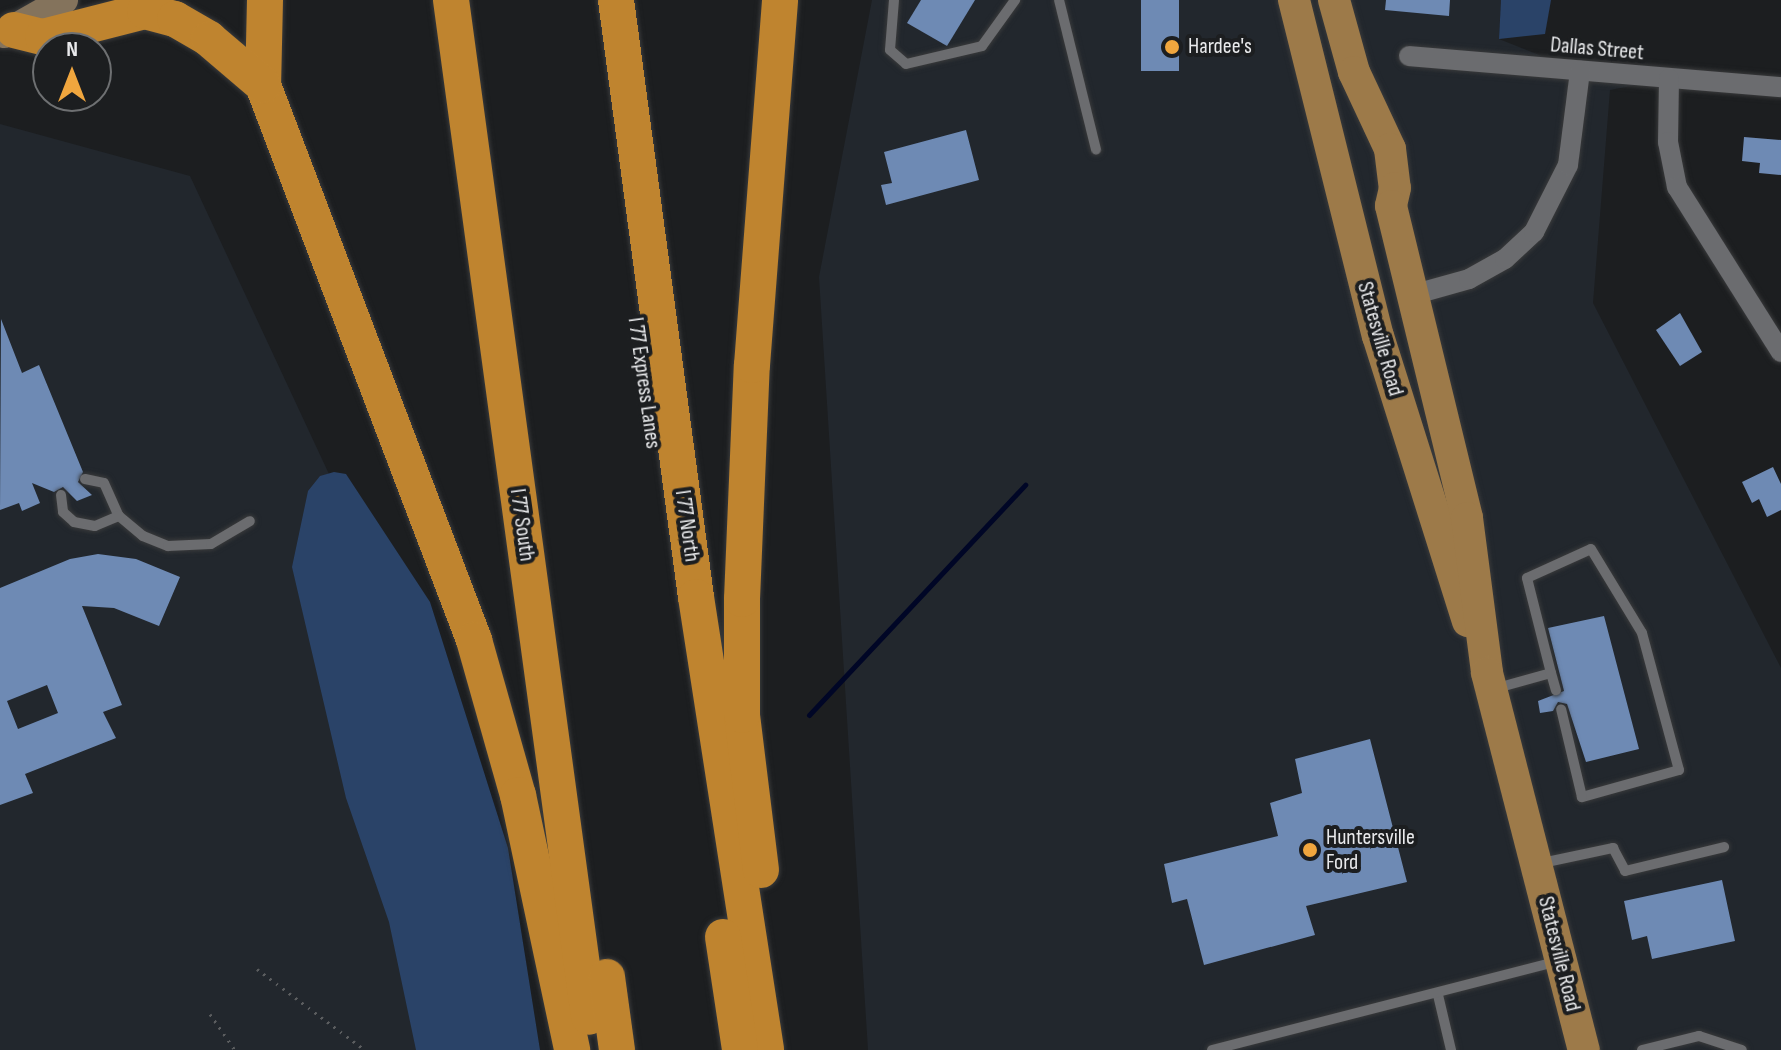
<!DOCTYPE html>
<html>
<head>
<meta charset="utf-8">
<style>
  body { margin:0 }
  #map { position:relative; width:1781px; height:1050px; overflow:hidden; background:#1c1e20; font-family:"Sofia Sans Condensed",sans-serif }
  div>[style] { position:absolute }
  .built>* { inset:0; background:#22272d }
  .forest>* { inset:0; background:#2a4368 }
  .stream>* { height:5px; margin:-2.5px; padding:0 2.5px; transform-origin:2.5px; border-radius:2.5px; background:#000626 }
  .building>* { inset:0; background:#6e8ab4; transform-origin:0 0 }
  .path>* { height:3px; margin-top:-1.5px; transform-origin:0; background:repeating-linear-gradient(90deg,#5b5d5f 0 2px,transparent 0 8px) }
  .roads { filter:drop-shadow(0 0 2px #393a3b) drop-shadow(0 0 2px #393a3b) }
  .lane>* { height:10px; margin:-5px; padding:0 5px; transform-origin:5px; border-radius:5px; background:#6b6c6f }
  .street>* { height:20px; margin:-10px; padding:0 10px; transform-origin:10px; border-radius:10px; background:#6b6c6f }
  .secondary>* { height:28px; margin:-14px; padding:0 14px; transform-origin:14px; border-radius:14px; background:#84735c }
  .primary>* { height:32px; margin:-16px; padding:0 16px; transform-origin:16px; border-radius:16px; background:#9d7a49 }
  .highway>* { height:36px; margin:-18px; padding:0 18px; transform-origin:18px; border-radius:18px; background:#bf842f }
  .dots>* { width:22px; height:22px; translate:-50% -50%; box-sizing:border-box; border:4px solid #1c1e20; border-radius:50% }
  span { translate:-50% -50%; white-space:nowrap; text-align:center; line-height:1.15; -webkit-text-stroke:8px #1c1e20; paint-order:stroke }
  .poi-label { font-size:22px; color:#e9eaec }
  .left { translate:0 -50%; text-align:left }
  .street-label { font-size:22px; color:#e9eaec }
  .north { position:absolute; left:32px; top:32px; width:80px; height:80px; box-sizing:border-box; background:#1c1e20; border:2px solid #6e7072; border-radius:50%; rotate:0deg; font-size:22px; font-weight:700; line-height:32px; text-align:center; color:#e9eaec }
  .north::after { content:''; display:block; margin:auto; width:28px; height:36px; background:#f0a63e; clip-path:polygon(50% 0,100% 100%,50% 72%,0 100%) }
</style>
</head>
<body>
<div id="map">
  <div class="built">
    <div style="clip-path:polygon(872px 0,1501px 0,1499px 39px,1580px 71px,1669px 79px,1610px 90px,1593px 303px,1781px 668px,1781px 1050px,868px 1050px,819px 277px)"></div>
    <div style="clip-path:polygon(0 124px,190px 176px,349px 517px,471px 1050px,0 1050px)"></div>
  </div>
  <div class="forest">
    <div style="clip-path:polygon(1501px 0,1551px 0,1545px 34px,1499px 39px)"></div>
    <div style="clip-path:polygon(334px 472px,346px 474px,430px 602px,508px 848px,540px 1050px,416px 1050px,389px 922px,346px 798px,292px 567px,308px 491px,320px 476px)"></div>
  </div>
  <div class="stream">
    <div style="left:809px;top:715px;width:316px;rotate:-46.8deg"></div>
  </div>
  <div class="building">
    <div style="clip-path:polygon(921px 0,975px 0,947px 46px,907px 23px)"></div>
    <div style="left:1141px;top:0;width:38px;height:71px"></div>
    <div style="clip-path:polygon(1386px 0,1450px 0,1449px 16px,1385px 10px)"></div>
    <div style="clip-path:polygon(966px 130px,979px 180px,886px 205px,881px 185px,892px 183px,884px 152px)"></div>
    <div style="clip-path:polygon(1744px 137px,1781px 140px,1781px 175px,1759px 173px,1760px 163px,1742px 161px)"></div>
    <div style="clip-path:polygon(1680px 313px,1702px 352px,1680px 366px,1656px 330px)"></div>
    <div style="clip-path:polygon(1px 319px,22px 373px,39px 365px,83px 472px,78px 482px,92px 495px,77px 501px,63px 487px,54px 492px,32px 483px,40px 503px,22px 511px,19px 503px,0 510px)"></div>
    <div style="clip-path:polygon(1773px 467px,1781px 484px,1781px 510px,1767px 517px,1759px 499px,1752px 503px,1742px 482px)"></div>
    <div style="clip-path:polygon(evenodd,98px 554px,136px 559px,180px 577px,159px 626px,114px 608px,82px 606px,122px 705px,103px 712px,116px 738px,25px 774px,33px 793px,0 805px,0 588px,70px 559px,98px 554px,47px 685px,58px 713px,18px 729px,7px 701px,47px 685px)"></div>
    <div style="clip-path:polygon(1604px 616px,1639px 749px,1586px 762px,1567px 704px,1558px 702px,1553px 711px,1540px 713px,1538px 701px,1564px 691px,1548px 628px)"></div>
    <div style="clip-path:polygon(1370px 739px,1407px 882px,1306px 906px,1315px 935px,1204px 965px,1187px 899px,1172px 903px,1164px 864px,1278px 836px,1270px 803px,1302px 793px,1295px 759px)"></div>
    <div style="clip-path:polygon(1722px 880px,1735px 941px,1652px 959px,1647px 936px,1632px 940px,1624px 901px)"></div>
  </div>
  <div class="path">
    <div style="left:257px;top:969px;width:135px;rotate:36.9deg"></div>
    <div style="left:210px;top:1014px;width:44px;rotate:55.2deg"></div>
  </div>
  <div class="roads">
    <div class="lane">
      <div style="left:894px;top:0;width:50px;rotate:94.6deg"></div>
      <div style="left:890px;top:50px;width:21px;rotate:41deg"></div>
      <div style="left:906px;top:64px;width:78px;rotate:-13.3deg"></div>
      <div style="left:982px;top:46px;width:57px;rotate:-54.3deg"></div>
      <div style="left:1059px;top:0;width:154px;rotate:76.1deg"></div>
      <div style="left:85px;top:479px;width:19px;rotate:12deg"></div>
      <div style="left:104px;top:483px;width:36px;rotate:66deg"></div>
      <div style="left:119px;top:516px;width:31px;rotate:40deg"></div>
      <div style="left:143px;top:536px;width:27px;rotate:22deg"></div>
      <div style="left:168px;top:546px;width:43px;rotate:-2.7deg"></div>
      <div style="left:211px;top:544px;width:45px;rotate:-30.5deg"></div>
      <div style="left:61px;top:495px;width:17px;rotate:83deg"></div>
      <div style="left:63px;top:512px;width:15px;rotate:42deg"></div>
      <div style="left:74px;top:522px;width:21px;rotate:11deg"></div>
      <div style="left:95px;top:526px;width:26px;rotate:-23deg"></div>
      <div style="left:1551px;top:673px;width:18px;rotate:74deg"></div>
      <div style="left:1497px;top:688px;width:56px;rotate:-15.5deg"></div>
      <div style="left:1551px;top:673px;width:98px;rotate:-104.2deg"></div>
      <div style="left:1527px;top:578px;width:70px;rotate:-24.4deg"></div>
      <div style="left:1591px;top:549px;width:98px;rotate:58.7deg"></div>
      <div style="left:1642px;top:633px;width:142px;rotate:74.9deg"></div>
      <div style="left:1679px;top:770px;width:101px;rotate:164.4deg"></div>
      <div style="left:1582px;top:797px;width:90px;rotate:-103.4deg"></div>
      <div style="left:1542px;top:863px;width:73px;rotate:-11.9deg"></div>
      <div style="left:1613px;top:848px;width:26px;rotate:62deg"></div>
      <div style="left:1625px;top:871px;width:102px;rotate:-13.6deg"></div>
      <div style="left:1438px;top:995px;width:57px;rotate:76.7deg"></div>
      <div style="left:1212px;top:1050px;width:358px;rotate:-14.4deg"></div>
      <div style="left:1642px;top:1050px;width:59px;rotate:-13.8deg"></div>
      <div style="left:1699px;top:1036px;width:45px;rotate:18deg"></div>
    </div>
    <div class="street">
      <div style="left:1409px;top:56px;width:373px;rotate:4.8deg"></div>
      <div style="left:1669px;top:79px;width:63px;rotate:90.9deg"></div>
      <div style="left:1668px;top:142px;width:46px;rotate:78.7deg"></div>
      <div style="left:1677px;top:187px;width:195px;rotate:57.8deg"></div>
      <div style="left:1412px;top:295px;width:59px;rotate:-15.7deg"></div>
      <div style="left:1469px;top:279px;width:41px;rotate:-29.1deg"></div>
      <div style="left:1505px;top:259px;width:40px;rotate:-43deg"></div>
      <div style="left:1534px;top:232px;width:75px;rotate:-63.1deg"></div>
      <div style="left:1568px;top:165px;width:95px;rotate:-82.7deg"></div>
    </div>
    <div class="secondary">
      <div style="left:4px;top:34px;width:69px;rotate:-29.5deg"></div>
    </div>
    <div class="primary">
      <div style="left:1294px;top:0;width:346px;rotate:76deg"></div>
      <div style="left:1378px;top:336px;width:299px;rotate:72.5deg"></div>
      <div style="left:1334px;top:0;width:75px;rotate:74.5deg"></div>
      <div style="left:1354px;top:72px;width:85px;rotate:64.9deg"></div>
      <div style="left:1390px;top:149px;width:39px;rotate:83deg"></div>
      <div style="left:1395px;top:188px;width:18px;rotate:103deg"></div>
      <div style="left:1391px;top:206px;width:321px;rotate:76.3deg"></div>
      <div style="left:1467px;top:518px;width:156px;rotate:82.6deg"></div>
      <div style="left:1487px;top:673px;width:389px;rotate:75.6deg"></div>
    </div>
    <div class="highway">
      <div style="left:265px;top:0;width:85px;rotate:91.3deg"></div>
      <div style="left:263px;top:85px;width:594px;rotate:69.18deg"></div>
      <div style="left:474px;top:640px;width:161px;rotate:74.2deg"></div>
      <div style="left:518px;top:795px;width:261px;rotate:78deg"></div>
      <div style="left:451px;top:0;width:1026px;rotate:82.27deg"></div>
      <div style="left:616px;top:0;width:602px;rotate:82.37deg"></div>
      <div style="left:696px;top:597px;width:458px;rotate:81.2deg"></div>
      <div style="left:14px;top:30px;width:30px;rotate:14deg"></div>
      <div style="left:43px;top:37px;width:105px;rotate:-14.3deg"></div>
      <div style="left:145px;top:11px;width:31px;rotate:15deg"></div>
      <div style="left:175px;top:19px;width:39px;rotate:30deg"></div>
      <div style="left:209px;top:39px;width:71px;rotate:40.4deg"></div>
      <div style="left:761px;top:870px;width:156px;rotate:-97deg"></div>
      <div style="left:742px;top:715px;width:116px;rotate:-90deg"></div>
      <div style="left:742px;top:599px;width:234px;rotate:-87.6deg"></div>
      <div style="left:752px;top:365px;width:366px;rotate:-85.6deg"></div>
      <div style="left:723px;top:937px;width:114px;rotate:81.4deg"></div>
      <div style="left:607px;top:977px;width:74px;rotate:82.2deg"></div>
    </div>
  </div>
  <div class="dots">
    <div style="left:1172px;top:47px;background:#f0a63e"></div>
    <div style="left:1310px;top:850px;background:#f0a63e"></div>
  </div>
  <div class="poi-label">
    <span class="left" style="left:1188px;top:47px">Hardee's</span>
    <span class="left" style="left:1326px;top:850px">Huntersville<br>Ford</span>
  </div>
  <div class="street-label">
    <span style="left:1597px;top:49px;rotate:5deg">Dallas Street</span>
    <span style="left:1380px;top:339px;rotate:74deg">Statesville Road</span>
    <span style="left:644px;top:383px;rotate:82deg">I 77 Express Lanes</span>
    <span style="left:522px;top:525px;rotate:82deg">I 77 South</span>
    <span style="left:687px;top:526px;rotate:82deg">I 77 North</span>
    <span style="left:1559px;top:954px;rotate:76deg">Statesville Road</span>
  </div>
  <div class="north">N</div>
</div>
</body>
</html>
